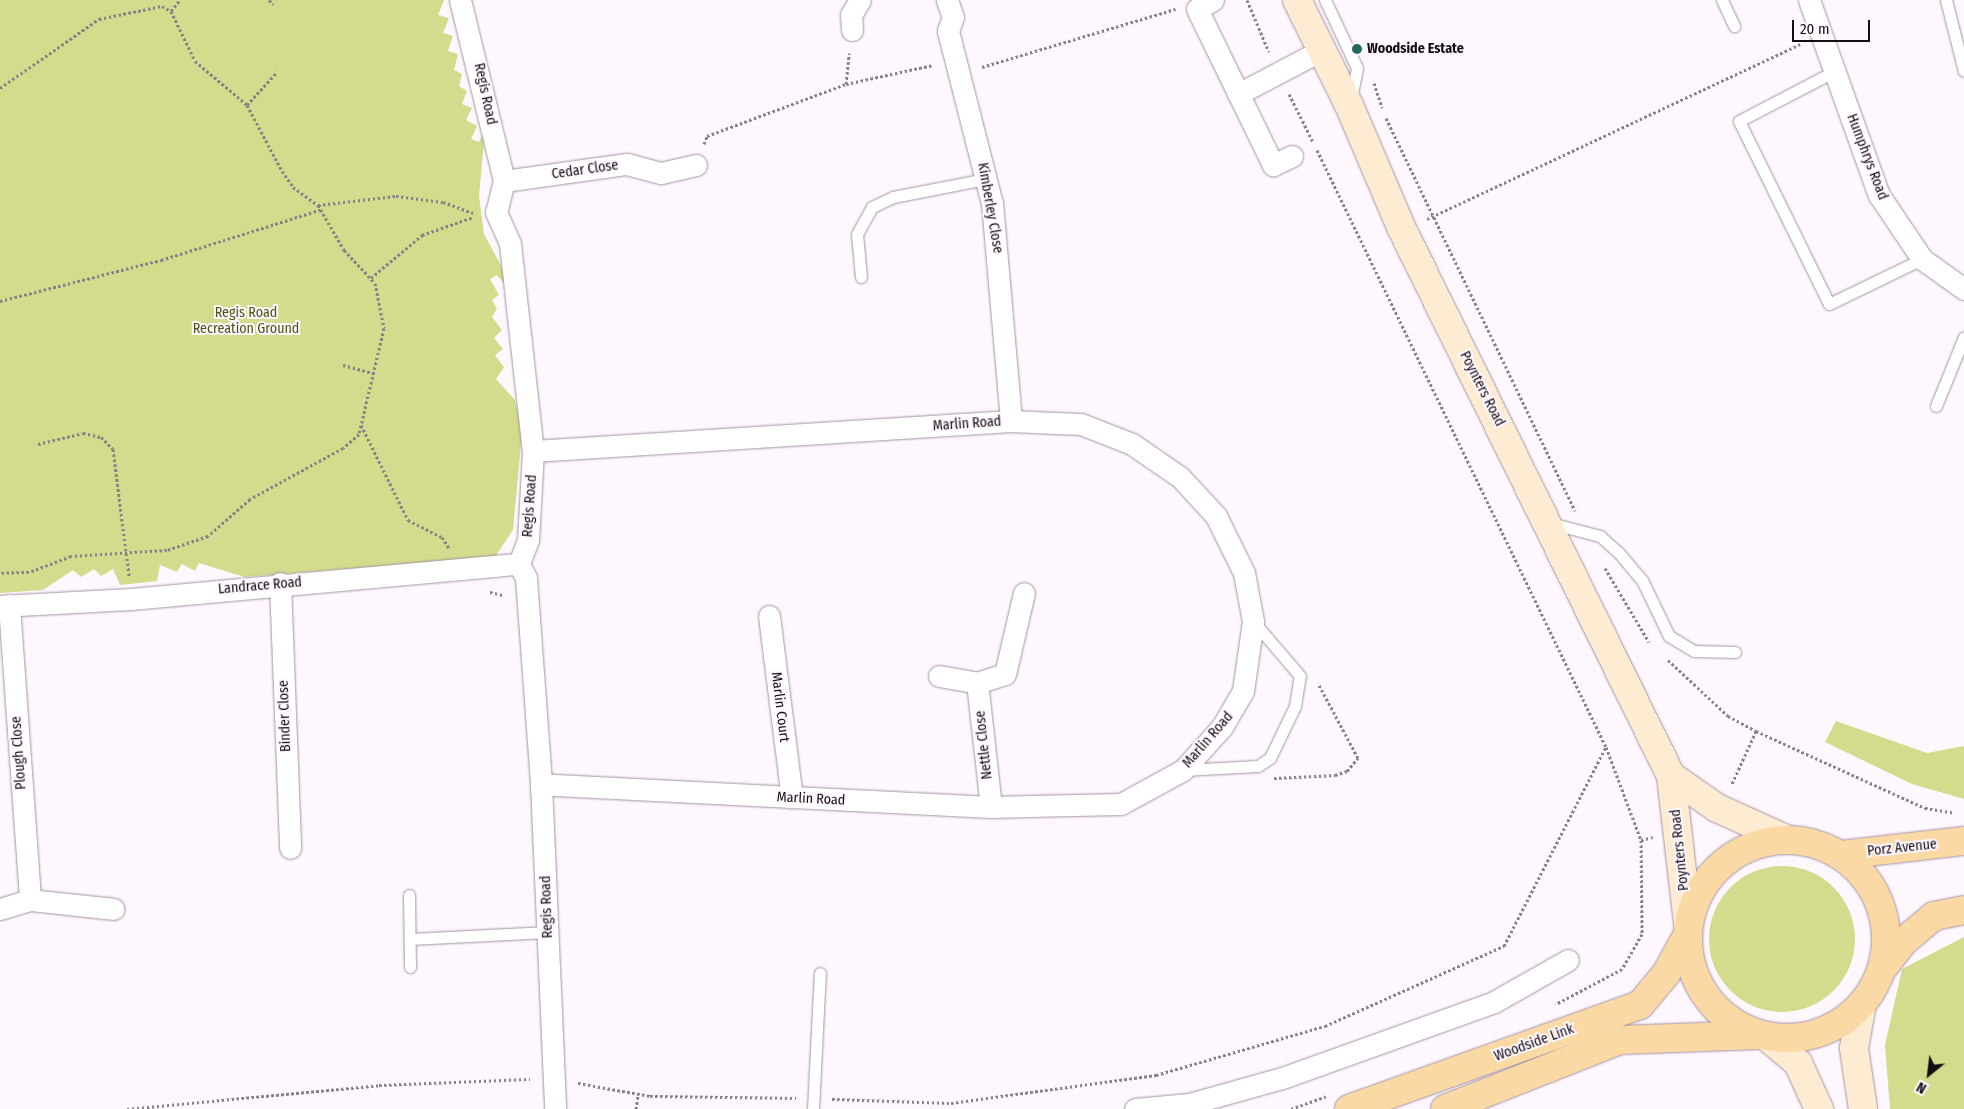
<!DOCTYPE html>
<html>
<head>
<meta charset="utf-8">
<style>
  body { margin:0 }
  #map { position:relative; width:1964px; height:1109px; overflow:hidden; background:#fef7fe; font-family:"Fira Sans Condensed",sans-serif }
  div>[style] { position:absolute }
  .green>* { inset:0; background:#d3db8c }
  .round { border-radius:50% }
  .path>* { height:3px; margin-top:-1.5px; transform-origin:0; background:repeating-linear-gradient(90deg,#888288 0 2.5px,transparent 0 5px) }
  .roads { filter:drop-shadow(0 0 1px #a393a3) drop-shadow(0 0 1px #a393a3) }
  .lane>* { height:11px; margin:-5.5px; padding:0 5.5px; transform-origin:5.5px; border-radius:5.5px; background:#fff }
  .street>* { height:21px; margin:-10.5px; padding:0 10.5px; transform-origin:10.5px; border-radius:10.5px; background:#fff }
  .secondary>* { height:28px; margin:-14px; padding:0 14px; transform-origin:14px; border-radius:14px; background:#fdecd1 }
  .primary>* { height:28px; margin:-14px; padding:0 14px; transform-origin:14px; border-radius:14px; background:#fbd9a4 }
  .primary>.ring { margin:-14px; padding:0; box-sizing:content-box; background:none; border:28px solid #fbd9a4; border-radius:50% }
  .dots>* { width:14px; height:14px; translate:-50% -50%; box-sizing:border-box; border:2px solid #fef7fe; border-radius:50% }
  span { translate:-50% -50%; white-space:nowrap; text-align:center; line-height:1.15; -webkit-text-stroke:4px #fef7fe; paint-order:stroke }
  .poi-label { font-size:14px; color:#140e14; font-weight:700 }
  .left { translate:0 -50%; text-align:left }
  .street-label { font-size:14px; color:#140e14 }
  .park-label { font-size:14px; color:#4d5210 }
  .north { position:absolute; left:1904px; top:1049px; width:50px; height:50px; -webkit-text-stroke:4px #fef7fe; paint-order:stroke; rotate:209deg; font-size:14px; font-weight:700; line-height:20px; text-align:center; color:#140e14 }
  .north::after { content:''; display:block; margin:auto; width:18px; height:22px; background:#140e14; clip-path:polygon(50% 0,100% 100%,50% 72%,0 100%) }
  .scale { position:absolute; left:1792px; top:20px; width:78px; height:22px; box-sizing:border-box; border:2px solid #140e14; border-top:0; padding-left:6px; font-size:15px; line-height:18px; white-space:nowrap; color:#140e14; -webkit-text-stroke:4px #fef7fe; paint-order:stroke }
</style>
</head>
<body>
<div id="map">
  <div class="green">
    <div style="clip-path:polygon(0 0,444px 0,438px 15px,449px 18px,443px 33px,453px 36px,448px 51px,458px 54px,454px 70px,462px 74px,459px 86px,467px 91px,462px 104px,472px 108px,466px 120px,477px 126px,471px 139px,479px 142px,485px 130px,479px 196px,484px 234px,504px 271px,506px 286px,497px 275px,490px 279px,499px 295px,492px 300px,497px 309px,492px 317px,502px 330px,494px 338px,503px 349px,495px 355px,504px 367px,496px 379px,515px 400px,522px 433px,513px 530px,495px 557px,244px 577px,199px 563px,195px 571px,182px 564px,177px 572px,160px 565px,157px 581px,120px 585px,113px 569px,101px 576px,94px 569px,81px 577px,73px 570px,43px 590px,0 593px)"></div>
    <div style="clip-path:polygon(1836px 721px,1927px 753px,1964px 746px,1964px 799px,1912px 784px,1825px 742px)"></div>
    <div class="round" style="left:1709px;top:866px;width:146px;height:146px"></div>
    <div style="clip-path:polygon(1964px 937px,1964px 1109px,1890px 1109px,1885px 1045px,1902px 969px)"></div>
  </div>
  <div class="path">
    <div style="left:269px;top:0;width:6px;rotate:45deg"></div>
    <div style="left:1247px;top:0;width:56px;rotate:67.1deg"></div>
    <div style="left:171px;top:11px;width:14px;rotate:-51deg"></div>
    <div style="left:982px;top:67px;width:202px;rotate:-16.7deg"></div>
    <div style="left:1374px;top:83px;width:26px;rotate:72deg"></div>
    <div style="left:846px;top:84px;width:89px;rotate:-12.3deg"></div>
    <div style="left:0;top:88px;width:121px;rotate:-34.9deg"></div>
    <div style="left:99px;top:19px;width:64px;rotate:-11.7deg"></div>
    <div style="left:162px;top:6px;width:10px;rotate:29deg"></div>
    <div style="left:171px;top:11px;width:55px;rotate:64.4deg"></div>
    <div style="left:195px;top:61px;width:68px;rotate:40.2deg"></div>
    <div style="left:247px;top:105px;width:75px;rotate:62.1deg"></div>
    <div style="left:282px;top:171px;width:19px;rotate:55deg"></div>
    <div style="left:293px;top:187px;width:31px;rotate:36deg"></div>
    <div style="left:318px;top:205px;width:52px;rotate:60deg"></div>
    <div style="left:344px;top:250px;width:45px;rotate:46.8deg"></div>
    <div style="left:375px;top:283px;width:46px;rotate:78.7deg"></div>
    <div style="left:384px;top:328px;width:109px;rotate:103.3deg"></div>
    <div style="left:359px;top:434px;width:21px;rotate:139deg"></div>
    <div style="left:343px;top:448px;width:106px;rotate:151.3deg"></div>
    <div style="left:250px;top:499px;width:56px;rotate:138.6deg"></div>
    <div style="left:208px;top:536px;width:43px;rotate:161.1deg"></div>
    <div style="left:167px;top:550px;width:96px;rotate:176.4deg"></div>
    <div style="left:71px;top:556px;width:45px;rotate:159.1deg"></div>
    <div style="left:29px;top:572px;width:29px;rotate:178deg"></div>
    <div style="left:1289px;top:94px;width:54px;rotate:63.4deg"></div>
    <div style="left:247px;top:105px;width:45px;rotate:-47.7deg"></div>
    <div style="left:1386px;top:118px;width:436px;rotate:64.3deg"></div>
    <div style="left:704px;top:144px;width:9px;rotate:-69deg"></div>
    <div style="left:707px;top:136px;width:148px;rotate:-20.5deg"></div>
    <div style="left:846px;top:84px;width:31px;rotate:-84deg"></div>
    <div style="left:1317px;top:150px;width:663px;rotate:64.17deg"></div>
    <div style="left:1606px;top:747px;width:99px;rotate:69.4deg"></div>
    <div style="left:1641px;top:840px;width:94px;rotate:89.4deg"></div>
    <div style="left:1642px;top:934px;width:40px;rotate:119.7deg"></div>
    <div style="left:1622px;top:969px;width:75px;rotate:152.1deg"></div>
    <div style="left:318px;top:205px;width:79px;rotate:-6.6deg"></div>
    <div style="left:396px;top:196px;width:47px;rotate:7.3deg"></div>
    <div style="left:443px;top:202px;width:32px;rotate:20deg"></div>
    <div style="left:1427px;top:219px;width:412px;rotate:-25.1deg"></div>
    <div style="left:371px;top:278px;width:67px;rotate:-40.1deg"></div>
    <div style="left:422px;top:235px;width:54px;rotate:-19.4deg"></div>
    <div style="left:0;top:301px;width:166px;rotate:-14.3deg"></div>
    <div style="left:161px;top:260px;width:167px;rotate:-17.5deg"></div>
    <div style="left:343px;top:365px;width:31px;rotate:15deg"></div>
    <div style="left:361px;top:425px;width:106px;rotate:63.7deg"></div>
    <div style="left:408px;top:520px;width:38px;rotate:27deg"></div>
    <div style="left:442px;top:537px;width:13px;rotate:58deg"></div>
    <div style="left:38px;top:444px;width:46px;rotate:-13.7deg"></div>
    <div style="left:83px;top:433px;width:18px;rotate:13deg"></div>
    <div style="left:101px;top:437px;width:17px;rotate:45deg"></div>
    <div style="left:113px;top:449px;width:128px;rotate:82.8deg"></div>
    <div style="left:1605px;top:568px;width:86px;rotate:59.3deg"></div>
    <div style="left:490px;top:592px;width:13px;rotate:13deg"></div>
    <div style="left:1668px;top:660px;width:82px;rotate:43deg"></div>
    <div style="left:1728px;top:716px;width:32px;rotate:28deg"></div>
    <div style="left:1756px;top:731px;width:60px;rotate:114.4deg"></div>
    <div style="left:1756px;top:731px;width:186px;rotate:24.5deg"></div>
    <div style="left:1925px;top:808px;width:30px;rotate:9deg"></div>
    <div style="left:1274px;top:778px;width:61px;rotate:-2.8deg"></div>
    <div style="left:1335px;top:775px;width:13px;rotate:-18deg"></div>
    <div style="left:1347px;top:771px;width:17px;rotate:-50deg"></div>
    <div style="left:1358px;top:758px;width:85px;rotate:-118.1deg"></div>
    <div style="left:1641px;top:840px;width:12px;rotate:-14deg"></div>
    <div style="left:578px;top:1083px;width:73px;rotate:10.2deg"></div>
    <div style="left:650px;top:1096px;width:146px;rotate:0.8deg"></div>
    <div style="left:832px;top:1099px;width:119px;rotate:1.9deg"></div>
    <div style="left:951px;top:1103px;width:207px;rotate:-7.8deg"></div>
    <div style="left:1156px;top:1075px;width:176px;rotate:-16.2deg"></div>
    <div style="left:1325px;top:1026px;width:196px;rotate:-24.1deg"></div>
    <div style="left:1504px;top:946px;width:224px;rotate:-62.9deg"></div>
    <div style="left:127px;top:1109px;width:253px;rotate:-5.4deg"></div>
    <div style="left:379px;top:1085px;width:151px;rotate:-2.3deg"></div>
    <div style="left:636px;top:1109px;width:15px;rotate:-82deg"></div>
    <div style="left:1291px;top:1109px;width:37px;rotate:-20deg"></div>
  </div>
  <div class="roads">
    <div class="lane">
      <div style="left:1325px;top:0;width:75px;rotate:64.8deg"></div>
      <div style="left:1357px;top:68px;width:31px;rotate:101deg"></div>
      <div style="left:1722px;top:0;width:29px;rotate:65deg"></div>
      <div style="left:1946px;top:0;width:73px;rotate:75.8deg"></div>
      <div style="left:1835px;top:71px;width:108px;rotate:152.5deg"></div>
      <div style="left:1739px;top:121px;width:204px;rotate:63.8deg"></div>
      <div style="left:1829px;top:304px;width:103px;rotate:-25.8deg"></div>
      <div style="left:861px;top:277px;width:43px;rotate:-95.3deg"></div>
      <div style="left:857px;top:234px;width:31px;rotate:-61deg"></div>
      <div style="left:872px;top:207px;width:23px;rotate:-25deg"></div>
      <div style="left:893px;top:197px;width:95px;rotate:-11deg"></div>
      <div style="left:1936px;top:406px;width:74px;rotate:-67.9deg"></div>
      <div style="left:1550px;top:523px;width:52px;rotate:14.6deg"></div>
      <div style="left:1600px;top:536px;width:25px;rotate:42deg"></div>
      <div style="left:1619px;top:553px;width:35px;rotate:50deg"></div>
      <div style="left:1642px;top:580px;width:62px;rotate:64.3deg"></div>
      <div style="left:1669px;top:636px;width:29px;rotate:31deg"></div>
      <div style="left:1694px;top:651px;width:41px;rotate:1.4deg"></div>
      <div style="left:1183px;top:770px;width:75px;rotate:-3.1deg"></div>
      <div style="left:1258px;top:766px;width:14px;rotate:-34deg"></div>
      <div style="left:1270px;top:758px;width:58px;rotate:-64.3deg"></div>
      <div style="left:1295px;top:706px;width:30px;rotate:-81deg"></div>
      <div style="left:1300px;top:676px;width:72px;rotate:-130.5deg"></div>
      <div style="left:409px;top:895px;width:72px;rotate:89.2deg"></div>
      <div style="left:410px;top:939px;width:138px;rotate:-2.9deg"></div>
      <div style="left:813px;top:1109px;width:136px;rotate:-87.1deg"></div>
    </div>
    <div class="street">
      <div style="left:460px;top:0;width:186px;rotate:76.3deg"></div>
      <div style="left:504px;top:181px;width:32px;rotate:104deg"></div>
      <div style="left:496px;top:212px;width:35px;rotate:66deg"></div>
      <div style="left:510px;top:244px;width:208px;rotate:83.7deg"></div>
      <div style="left:533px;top:451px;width:89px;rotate:93.2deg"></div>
      <div style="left:528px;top:540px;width:26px;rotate:111deg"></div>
      <div style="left:519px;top:564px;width:16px;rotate:63deg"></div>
      <div style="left:526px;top:578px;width:207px;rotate:85.8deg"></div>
      <div style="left:541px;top:784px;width:325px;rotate:87.5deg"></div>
      <div style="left:947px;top:0;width:18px;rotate:71deg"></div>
      <div style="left:953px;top:17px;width:15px;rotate:110deg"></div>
      <div style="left:948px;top:31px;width:178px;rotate:75.7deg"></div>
      <div style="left:992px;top:203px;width:219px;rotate:85deg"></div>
      <div style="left:1213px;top:0;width:18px;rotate:151deg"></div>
      <div style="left:1197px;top:9px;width:174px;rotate:64deg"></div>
      <div style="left:1273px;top:165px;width:21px;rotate:-25deg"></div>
      <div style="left:1809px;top:0;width:207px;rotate:70.3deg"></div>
      <div style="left:1879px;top:195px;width:77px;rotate:56.1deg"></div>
      <div style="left:1922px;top:259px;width:52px;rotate:35.5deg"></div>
      <div style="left:852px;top:30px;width:15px;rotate:-94deg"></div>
      <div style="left:851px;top:15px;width:17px;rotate:-59deg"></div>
      <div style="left:1238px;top:94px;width:93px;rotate:-27.7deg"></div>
      <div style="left:504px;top:181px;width:124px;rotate:-7.9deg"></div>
      <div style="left:627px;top:164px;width:35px;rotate:15deg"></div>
      <div style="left:661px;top:173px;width:36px;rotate:-13deg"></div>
      <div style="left:533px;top:451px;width:479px;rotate:-3.6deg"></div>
      <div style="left:1011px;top:421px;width:70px;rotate:2.5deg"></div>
      <div style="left:1081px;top:424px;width:55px;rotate:21.4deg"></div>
      <div style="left:1132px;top:444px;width:58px;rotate:34.5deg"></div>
      <div style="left:1180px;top:477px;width:53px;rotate:47.3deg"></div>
      <div style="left:1216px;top:516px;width:64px;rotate:63.8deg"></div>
      <div style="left:1244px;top:573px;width:49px;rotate:79.4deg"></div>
      <div style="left:1253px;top:621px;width:71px;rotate:98.1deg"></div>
      <div style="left:1243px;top:691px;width:42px;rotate:120.3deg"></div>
      <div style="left:1222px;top:727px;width:58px;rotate:132.2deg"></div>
      <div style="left:1183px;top:770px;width:71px;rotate:151.3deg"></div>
      <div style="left:1121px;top:804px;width:130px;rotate:178.7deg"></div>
      <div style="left:991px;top:807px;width:451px;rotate:-177.1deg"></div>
      <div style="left:280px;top:583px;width:265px;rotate:87.8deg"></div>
      <div style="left:9px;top:605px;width:296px;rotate:85.9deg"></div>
      <div style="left:0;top:606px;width:131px;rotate:-3.1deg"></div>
      <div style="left:131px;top:599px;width:390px;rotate:-5.2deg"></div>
      <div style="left:769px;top:616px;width:183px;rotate:82.8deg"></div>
      <div style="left:939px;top:676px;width:39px;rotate:10deg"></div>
      <div style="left:991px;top:807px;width:125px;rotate:-96.4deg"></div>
      <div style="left:977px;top:683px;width:29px;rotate:-18deg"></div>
      <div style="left:1005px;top:674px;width:83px;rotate:-76.8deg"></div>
      <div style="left:0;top:909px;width:31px;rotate:-17deg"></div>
      <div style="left:30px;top:900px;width:84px;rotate:6.1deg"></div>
      <div style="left:1135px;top:1109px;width:54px;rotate:-5.3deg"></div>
      <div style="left:1189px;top:1104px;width:97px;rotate:-15.6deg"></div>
      <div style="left:1282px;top:1078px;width:225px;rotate:-19.7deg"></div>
      <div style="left:1494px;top:1002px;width:85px;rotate:-29.6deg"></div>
    </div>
    <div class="secondary">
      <div style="left:1297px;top:0;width:117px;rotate:63.7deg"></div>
      <div style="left:1349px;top:105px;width:133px;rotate:66.9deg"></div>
      <div style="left:1401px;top:227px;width:612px;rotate:63.81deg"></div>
      <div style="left:1671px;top:776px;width:149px;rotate:83.4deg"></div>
      <div style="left:1671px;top:776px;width:56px;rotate:34.8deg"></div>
      <div style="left:1717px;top:808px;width:76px;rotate:24.2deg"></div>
      <div style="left:1862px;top:1004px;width:45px;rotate:100.3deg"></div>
      <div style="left:1854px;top:1048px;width:62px;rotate:81.6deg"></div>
      <div style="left:1766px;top:1036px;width:42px;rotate:40.2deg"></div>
      <div style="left:1798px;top:1063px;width:51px;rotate:65.5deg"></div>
    </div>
    <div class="primary">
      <div class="ring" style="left:1688px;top:840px;width:170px;height:170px"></div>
      <div style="left:1841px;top:855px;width:124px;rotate:-6.5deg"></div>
      <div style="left:1883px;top:968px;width:33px;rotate:-52deg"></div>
      <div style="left:1903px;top:942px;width:40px;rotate:-40deg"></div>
      <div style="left:1934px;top:916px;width:31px;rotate:-11deg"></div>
      <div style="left:1349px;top:1109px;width:309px;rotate:-19.7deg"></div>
      <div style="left:1640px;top:1005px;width:40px;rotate:-50deg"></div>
      <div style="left:1666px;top:974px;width:43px;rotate:-61.1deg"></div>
      <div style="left:1445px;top:1109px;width:188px;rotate:-21.5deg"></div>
      <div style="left:1620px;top:1040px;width:138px;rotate:-2.1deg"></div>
    </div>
  </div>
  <div class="dots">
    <div style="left:1357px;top:49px;background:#25695b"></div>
  </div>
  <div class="poi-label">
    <span class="left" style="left:1367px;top:49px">Woodside Estate</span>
  </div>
  <div class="street-label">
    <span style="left:485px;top:94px;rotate:78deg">Regis Road</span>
    <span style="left:1867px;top:157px;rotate:69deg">Humphrys Road</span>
    <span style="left:585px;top:170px;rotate:-8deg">Cedar Close</span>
    <span style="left:990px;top:208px;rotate:80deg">Kimberley Close</span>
    <span style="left:1482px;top:389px;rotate:63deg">Poynters Road</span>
    <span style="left:967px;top:424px;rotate:-4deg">Marlin Road</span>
    <span style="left:530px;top:506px;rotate:-86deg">Regis Road</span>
    <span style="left:260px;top:586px;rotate:-5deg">Landrace Road</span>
    <span style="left:780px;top:707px;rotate:83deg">Marlin Court</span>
    <span style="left:285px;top:716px;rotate:-92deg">Binder Close</span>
    <span style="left:1208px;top:740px;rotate:-49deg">Marlin Road</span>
    <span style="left:984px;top:745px;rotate:-96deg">Nettle Close</span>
    <span style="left:19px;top:753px;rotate:-94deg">Plough Close</span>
    <span style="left:811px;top:799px;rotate:3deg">Marlin Road</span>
    <span style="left:1902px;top:848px;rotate:-6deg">Porz Avenue</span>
    <span style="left:1680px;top:850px;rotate:-96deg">Poynters Road</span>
    <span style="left:547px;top:907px;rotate:-92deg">Regis Road</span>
    <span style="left:1534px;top:1043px;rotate:-20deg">Woodside Link</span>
  </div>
  <div class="park-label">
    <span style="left:246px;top:321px">Regis Road<br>Recreation Ground</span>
  </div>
  <div class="north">N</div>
  <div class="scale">20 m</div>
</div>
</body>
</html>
